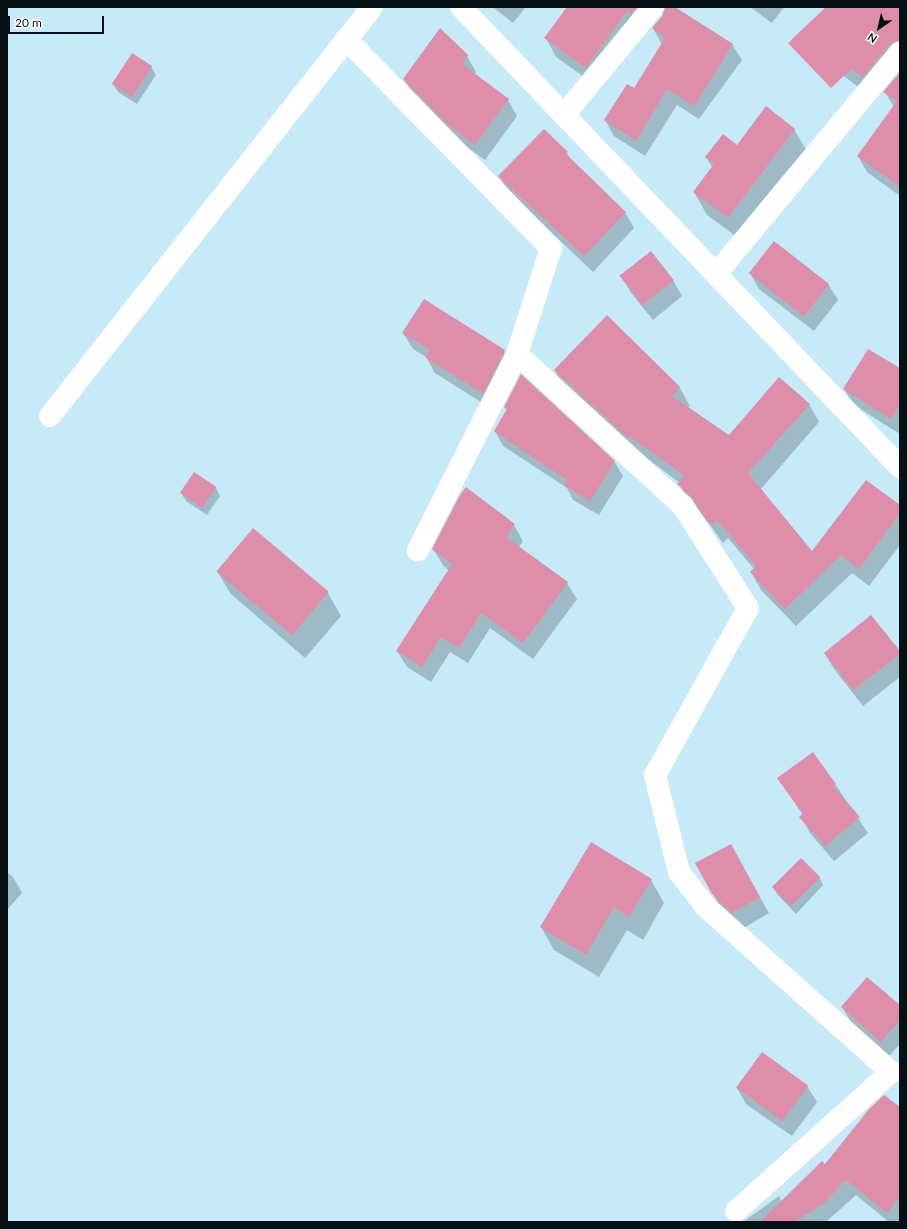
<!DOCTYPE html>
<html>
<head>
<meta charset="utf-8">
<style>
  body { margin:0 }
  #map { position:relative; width:907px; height:1229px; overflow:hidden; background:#c6eaf7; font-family:Lato,sans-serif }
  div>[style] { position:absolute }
  .shadow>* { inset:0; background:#0003 }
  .building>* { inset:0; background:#de8ea8; transform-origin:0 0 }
  .minor>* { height:22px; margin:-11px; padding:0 11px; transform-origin:11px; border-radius:11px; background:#fff }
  span { translate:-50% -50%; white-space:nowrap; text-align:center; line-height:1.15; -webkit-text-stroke:3.5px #fff; paint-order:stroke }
  .frame { position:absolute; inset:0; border:8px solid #051115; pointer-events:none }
  .north { position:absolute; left:859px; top:8px; width:40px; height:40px; -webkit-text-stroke:3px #fff; paint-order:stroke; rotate:214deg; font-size:11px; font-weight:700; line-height:16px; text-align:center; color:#051115 }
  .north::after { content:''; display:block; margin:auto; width:14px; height:18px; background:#051115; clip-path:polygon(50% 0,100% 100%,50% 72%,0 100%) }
  .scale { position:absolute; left:8px; top:16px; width:96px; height:18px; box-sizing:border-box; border:2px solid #051115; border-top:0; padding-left:5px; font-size:12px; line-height:14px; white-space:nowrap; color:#051115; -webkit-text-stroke:3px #fff; paint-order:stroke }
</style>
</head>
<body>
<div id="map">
  <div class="shadow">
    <div style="clip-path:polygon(493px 7px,526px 7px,513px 23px)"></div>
    <div style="clip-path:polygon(568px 7px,661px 7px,664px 12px,666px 7px,673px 7px,732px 44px,742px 60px,699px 119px,677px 105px,645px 156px,614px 136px,605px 120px,635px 90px,662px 45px,653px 28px,664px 13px,660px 14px,597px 86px,556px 57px,546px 38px)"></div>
    <div style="clip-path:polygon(750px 7px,784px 7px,772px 23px)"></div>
    <div style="clip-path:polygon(827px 7px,900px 7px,900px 64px,861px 89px,811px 52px)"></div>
    <div style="clip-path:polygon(467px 56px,476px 72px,474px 74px,508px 100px,517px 116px,485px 160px,456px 139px,413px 95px,404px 79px)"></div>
    <div style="clip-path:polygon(151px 67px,156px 75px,137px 104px,118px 92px,113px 84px)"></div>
    <div style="clip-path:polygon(900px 73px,900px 196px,867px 172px,858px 156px,894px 107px,885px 92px)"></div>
    <div style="clip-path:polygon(794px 129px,808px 153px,741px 240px,707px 215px,694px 192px,712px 167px,706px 157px)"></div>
    <div style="clip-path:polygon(567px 153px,572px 162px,625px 212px,634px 228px,593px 272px,509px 192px,499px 176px)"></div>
    <div style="clip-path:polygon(750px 273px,828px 284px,838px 300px,814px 331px,759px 289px)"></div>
    <div style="clip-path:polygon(622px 277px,673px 280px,682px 296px,653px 320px,631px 293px)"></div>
    <div style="clip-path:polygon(403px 333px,504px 351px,513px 367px,492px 409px,435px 373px,426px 357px,413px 349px)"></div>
    <div style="clip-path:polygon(900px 370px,900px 434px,854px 405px,844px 389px)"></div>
    <div style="clip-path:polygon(555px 371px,680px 388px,690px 406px,688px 408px,729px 437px,809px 404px,819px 422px,760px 490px,812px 553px,900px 507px,900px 545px,869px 586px,852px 573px,796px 626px,761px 590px,751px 572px,754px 569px,728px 538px,723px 543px,703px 515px,689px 502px,679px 484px,680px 483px,641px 454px,565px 389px)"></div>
    <div style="clip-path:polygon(505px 407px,614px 461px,623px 476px,599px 515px,573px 500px,567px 488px,503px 446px,495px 431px,507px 411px)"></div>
    <div style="clip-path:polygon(194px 473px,216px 488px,220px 496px,207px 515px,186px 501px,181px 493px)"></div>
    <div style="clip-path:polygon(514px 525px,523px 541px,519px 547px,567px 583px,577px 599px,533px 659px,490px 628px,468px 663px,450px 652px,431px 682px,407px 667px,397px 651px,449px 571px,443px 565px,433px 549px)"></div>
    <div style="clip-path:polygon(253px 529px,328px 593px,341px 616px,305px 658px,231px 594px,217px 571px)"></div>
    <div style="clip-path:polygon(900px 653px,900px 677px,863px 706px,834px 669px,825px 654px)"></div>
    <div style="clip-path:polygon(778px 778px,835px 784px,868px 833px,834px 861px,810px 833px,801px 817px,803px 815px)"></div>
    <div style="clip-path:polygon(739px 861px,769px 913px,742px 929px,722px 910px,696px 864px)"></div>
    <div style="clip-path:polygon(7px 872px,13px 877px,22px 893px,7px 910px)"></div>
    <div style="clip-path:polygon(819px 877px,823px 885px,796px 914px,778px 895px,773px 888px)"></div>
    <div style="clip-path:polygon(651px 880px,664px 903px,643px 940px,627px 930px,599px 977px,554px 950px,541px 927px)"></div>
    <div style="clip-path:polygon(842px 1007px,900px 1007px,900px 1044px,889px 1056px,851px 1022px)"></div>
    <div style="clip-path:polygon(762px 1054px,807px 1086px,817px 1102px,792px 1136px,746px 1104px,737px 1088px)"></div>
    <div style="clip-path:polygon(900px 1110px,900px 1222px,889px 1222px,856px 1195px,826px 1222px,743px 1222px,779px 1196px,782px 1202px,825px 1166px)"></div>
  </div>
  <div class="building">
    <div style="clip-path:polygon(567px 7px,637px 7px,631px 14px,627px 11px,586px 68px,544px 38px)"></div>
    <div style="clip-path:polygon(665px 7px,675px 7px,733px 44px,694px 106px,667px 89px,636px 141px,604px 120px,627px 84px,634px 88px,665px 38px,652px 28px,663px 15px)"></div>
    <div style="clip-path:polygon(826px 7px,900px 7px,900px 40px,890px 44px,863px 77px,851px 69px,831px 88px,788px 43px)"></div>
    <div style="clip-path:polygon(440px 28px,468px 55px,462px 64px,509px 99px,475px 145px,446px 123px,403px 79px)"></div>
    <div style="left:132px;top:53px;width:24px;height:37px;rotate:33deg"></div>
    <div style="clip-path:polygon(900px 72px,900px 187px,857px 156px,897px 101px,883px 92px)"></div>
    <div style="clip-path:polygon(766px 106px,795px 129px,728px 218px,693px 192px,714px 164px,705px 157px,723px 134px,737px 145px)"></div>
    <div style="clip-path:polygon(544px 129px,568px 152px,566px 154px,626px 212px,584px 256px,498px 176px)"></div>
    <div style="left:774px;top:241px;width:70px;height:41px;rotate:38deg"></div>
    <div style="left:651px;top:251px;width:37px;height:40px;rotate:52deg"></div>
    <div style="clip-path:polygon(424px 299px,505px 350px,483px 394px,425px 357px,430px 350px,402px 333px)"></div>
    <div style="clip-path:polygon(607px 315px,680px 387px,672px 396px,729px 435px,779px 377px,810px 404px,748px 473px,812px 551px,866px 480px,900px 505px,900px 513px,859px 569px,841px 555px,785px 609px,750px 572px,756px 566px,717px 520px,712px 525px,706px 520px,692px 497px,677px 484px,685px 476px,630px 437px,629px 439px,554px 370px)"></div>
    <div style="clip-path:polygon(868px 349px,900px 368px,900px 404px,891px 419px,843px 389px)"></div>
    <div style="clip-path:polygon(521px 374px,615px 461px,590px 501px,564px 485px,567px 480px,494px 431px,507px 409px,504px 407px)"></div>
    <div style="left:194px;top:472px;width:27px;height:25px;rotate:34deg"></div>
    <div style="clip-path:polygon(466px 487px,515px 524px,506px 537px,568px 582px,523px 643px,481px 613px,459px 648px,441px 637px,422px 667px,396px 651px,452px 564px,432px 549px,460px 495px)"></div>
    <div style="left:253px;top:528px;width:99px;height:57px;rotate:40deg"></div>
    <div style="clip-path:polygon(871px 615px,900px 651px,900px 654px,853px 690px,824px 653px)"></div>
    <div style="clip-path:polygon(813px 752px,836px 784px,833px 786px,860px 817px,825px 846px,799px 817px,803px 814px,777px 778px)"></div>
    <div style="clip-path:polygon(591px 842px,652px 879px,629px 917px,614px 907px,586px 955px,540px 927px)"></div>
    <div style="clip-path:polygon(731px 844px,760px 897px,732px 913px,712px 894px,695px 863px)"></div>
    <div style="left:801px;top:858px;width:27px;height:41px;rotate:45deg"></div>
    <div style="clip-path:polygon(867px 977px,900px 1005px,900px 1020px,881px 1042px,841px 1007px)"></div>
    <div style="left:762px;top:1052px;width:57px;height:44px;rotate:36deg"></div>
    <div style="clip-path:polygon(884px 1095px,900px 1107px,900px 1197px,887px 1213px,846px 1180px,823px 1204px,794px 1222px,760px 1222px,822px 1161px,825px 1164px,870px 1108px)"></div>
  </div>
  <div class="minor">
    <div style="left:461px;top:7px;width:636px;rotate:46.34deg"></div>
    <div style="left:346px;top:39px;width:293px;rotate:45.6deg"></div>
    <div style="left:551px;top:248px;width:111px;rotate:107.8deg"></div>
    <div style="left:517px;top:354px;width:220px;rotate:116.8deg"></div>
    <div style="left:564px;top:115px;width:140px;rotate:-50.5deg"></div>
    <div style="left:716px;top:274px;width:288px;rotate:-50.3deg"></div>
    <div style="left:517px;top:354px;width:225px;rotate:42.5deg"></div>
    <div style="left:683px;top:506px;width:121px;rotate:57.5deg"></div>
    <div style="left:748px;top:608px;width:191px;rotate:119.1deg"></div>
    <div style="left:655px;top:775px;width:100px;rotate:76.1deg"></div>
    <div style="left:679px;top:872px;width:44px;rotate:52.4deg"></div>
    <div style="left:706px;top:907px;width:248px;rotate:41.7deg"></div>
    <div style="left:891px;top:1072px;width:208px;rotate:138.1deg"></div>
    <div style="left:50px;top:416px;width:521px;rotate:-51.79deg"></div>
  </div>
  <div class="frame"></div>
  <div class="north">N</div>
  <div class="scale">20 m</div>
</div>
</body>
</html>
